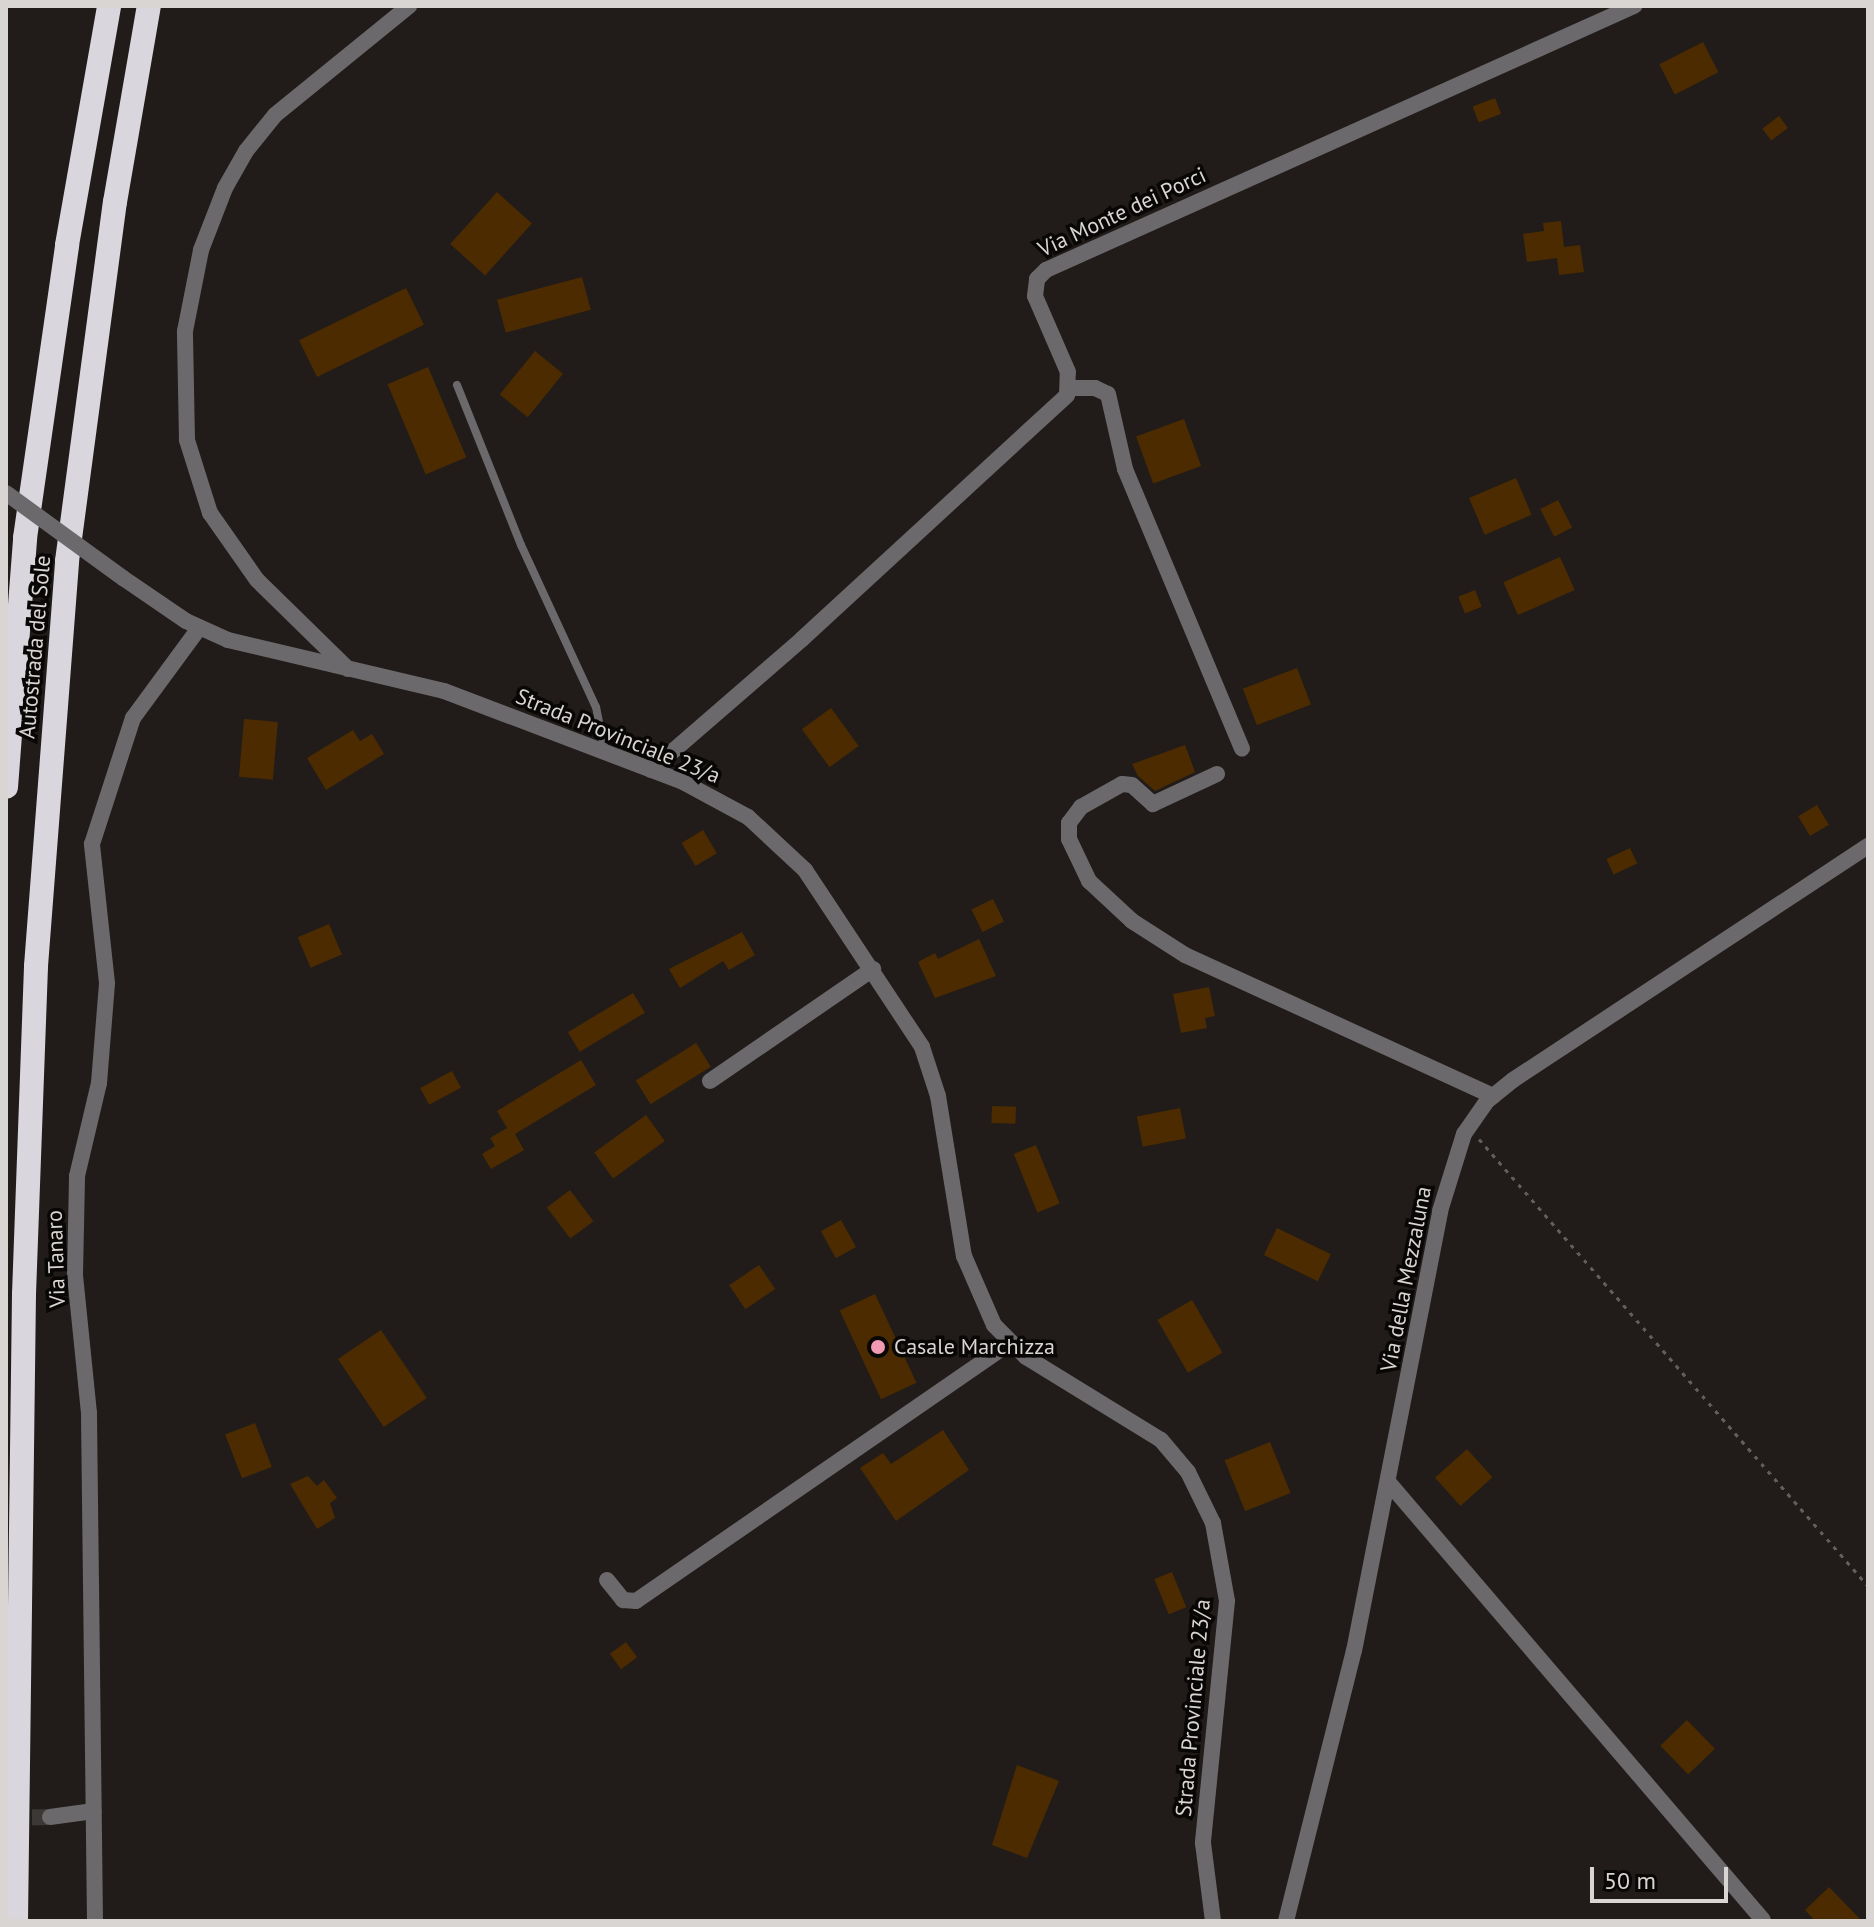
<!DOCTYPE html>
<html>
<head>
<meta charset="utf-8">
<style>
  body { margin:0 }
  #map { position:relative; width:1874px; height:1927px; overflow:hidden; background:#211c19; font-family:"PT Sans",sans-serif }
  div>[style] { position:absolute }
  .building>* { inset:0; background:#4c2b00; transform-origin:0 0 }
  .minor-tunnel>* { height:16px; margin-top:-8px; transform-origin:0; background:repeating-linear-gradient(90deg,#3c3835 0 16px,transparent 0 24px) }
  .path>* { height:3px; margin-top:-1.5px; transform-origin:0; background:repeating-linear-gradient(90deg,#635e5c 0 4px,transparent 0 10px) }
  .service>* { height:8px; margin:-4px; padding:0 4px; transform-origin:4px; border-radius:4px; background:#6b696c }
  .minor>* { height:16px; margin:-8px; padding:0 8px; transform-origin:8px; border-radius:8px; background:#6b696c }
  .tertiary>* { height:16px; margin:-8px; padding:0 8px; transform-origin:8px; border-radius:8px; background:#6b696c }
  .motorway>* { height:24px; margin:-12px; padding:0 12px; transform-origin:12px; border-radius:12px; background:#d9d6dd }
  .tertiary-bridge>* { height:16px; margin:-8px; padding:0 8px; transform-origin:8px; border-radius:8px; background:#6b696c }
  .dots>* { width:22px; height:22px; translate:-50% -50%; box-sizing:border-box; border:4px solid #090706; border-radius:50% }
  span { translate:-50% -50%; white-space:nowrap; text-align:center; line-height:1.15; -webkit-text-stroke:7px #090706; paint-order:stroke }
  .street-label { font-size:22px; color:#d8d5d3 }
  .poi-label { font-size:22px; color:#d8d5d3 }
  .left { translate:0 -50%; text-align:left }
  .frame { position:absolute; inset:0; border:8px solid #d8d5d3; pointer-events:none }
  .scale { position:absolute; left:1590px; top:1867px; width:138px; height:36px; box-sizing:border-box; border:4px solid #d8d5d3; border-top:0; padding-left:10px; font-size:24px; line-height:28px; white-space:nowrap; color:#d8d5d3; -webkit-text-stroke:6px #090706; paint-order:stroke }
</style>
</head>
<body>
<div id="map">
  <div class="building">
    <div style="left:1703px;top:42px;width:34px;height:49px;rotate:63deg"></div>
    <div style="left:1495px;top:98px;width:17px;height:24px;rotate:69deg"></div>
    <div style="left:1779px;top:116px;width:15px;height:21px;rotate:53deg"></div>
    <div style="left:497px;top:192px;width:47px;height:70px;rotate:42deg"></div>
    <div style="clip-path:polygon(1561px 221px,1564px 247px,1580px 245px,1584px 272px,1559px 275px,1557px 258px,1527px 262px,1523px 234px,1544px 231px,1543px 223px)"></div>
    <div style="left:582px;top:277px;width:34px;height:88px;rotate:75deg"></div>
    <div style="left:406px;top:288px;width:41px;height:119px;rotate:64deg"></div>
    <div style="left:535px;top:351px;width:36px;height:56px;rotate:39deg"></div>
    <div style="left:428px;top:367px;width:98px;height:44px;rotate:67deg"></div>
    <div style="left:1184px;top:419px;width:50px;height:51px;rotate:70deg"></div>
    <div style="left:1516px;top:478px;width:40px;height:51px;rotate:67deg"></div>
    <div style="left:1558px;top:500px;width:31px;height:20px;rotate:63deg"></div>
    <div style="left:1560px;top:557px;width:36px;height:62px;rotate:66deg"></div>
    <div style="left:1475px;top:590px;width:18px;height:18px;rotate:68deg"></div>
    <div style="left:1297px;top:668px;width:39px;height:58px;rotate:69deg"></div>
    <div style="left:831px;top:708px;width:47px;height:36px;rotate:54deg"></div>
    <div style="left:244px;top:719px;width:34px;height:58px;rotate:5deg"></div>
    <div style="clip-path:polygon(353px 730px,360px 741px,372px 734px,384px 754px,326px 790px,307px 758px)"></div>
    <div style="clip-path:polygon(1185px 745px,1195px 772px,1155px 791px,1138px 776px,1132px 764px)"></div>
    <div style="left:1817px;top:805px;width:23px;height:22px;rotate:59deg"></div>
    <div style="left:703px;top:830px;width:27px;height:25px;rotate:59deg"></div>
    <div style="left:1630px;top:848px;width:17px;height:26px;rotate:65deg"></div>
    <div style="left:993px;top:899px;width:25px;height:24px;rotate:64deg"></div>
    <div style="left:329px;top:924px;width:33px;height:34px;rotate:67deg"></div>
    <div style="clip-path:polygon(742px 932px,755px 955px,729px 970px,723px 961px,680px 988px,669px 969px)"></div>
    <div style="clip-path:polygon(979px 939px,996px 976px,935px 998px,918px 962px,935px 953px,938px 959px)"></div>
    <div style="clip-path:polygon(1209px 987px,1215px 1016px,1205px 1018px,1207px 1028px,1181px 1033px,1173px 994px)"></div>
    <div style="left:633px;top:993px;width:23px;height:76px;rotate:59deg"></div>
    <div style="left:696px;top:1043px;width:28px;height:71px;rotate:58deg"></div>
    <div style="clip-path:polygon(581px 1060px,596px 1085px,515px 1134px,524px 1150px,491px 1169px,482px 1154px,495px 1146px,490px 1138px,507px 1128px,497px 1111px)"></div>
    <div style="left:452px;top:1071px;width:19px;height:36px;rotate:62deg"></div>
    <div style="left:992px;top:1106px;width:24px;height:17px;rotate:2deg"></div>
    <div style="left:1180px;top:1108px;width:31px;height:44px;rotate:79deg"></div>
    <div style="left:646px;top:1115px;width:32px;height:64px;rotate:54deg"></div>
    <div style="left:1036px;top:1145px;width:63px;height:24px;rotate:68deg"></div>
    <div style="left:570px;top:1190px;width:39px;height:29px;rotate:53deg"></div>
    <div style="left:841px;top:1220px;width:31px;height:23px;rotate:61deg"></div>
    <div style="left:1277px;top:1228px;width:60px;height:30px;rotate:26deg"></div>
    <div style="left:759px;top:1265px;width:29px;height:36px;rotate:56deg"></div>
    <div style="left:875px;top:1294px;width:98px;height:39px;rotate:65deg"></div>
    <div style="left:1192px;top:1300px;width:61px;height:40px;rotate:60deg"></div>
    <div style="left:381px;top:1330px;width:82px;height:52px;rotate:56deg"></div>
    <div style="left:255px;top:1423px;width:47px;height:32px;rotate:69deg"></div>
    <div style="clip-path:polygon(943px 1430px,969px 1470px,896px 1521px,860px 1468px,883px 1453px,891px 1464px)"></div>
    <div style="left:1270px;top:1442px;width:55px;height:49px;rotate:68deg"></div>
    <div style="left:1467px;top:1449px;width:38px;height:43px;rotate:48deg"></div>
    <div style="clip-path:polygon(308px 1476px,317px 1486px,324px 1480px,337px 1498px,330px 1503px,335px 1518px,317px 1529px,290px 1484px)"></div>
    <div style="left:1172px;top:1572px;width:38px;height:19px;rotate:68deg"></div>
    <div style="left:626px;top:1642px;width:19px;height:20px;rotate:54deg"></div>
    <div style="left:1687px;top:1720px;width:40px;height:37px;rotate:46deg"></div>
    <div style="clip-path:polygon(1017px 1765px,1059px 1781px,1027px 1858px,992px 1845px)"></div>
    <div style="clip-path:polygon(1829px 1887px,1862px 1921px,1815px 1921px,1805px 1910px)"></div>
  </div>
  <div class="minor-tunnel">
    <div style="left:8px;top:1818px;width:42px;rotate:-1.4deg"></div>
  </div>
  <div class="path">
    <div style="left:1479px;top:1139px;width:593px;rotate:48.97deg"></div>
  </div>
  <div class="service">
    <div style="left:457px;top:385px;width:172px;rotate:68.2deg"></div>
    <div style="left:521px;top:545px;width:179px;rotate:65.2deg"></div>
    <div style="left:596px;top:707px;width:46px;rotate:78.7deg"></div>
  </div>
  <div class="minor">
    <div style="left:1070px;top:388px;width:25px"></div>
    <div style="left:1095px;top:388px;width:14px;rotate:25deg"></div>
    <div style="left:1108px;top:394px;width:77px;rotate:77.2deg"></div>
    <div style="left:1125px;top:469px;width:303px;rotate:67.3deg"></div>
    <div style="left:348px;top:669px;width:127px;rotate:-135.6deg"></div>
    <div style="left:257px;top:580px;width:82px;rotate:-125deg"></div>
    <div style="left:210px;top:513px;width:77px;rotate:-107.5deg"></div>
    <div style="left:187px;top:440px;width:109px;rotate:-91.1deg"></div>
    <div style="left:185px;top:331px;width:83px;rotate:-78.8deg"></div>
    <div style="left:201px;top:250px;width:66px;rotate:-68.8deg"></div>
    <div style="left:225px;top:188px;width:43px;rotate:-60.4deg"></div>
    <div style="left:246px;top:151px;width:46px;rotate:-51.1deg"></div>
    <div style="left:275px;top:115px;width:173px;rotate:-39.1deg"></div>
    <div style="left:651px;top:770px;width:200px;rotate:-40.9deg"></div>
    <div style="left:802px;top:639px;width:360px;rotate:-42.6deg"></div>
    <div style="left:1067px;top:395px;width:23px;rotate:-88deg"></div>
    <div style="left:1068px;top:372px;width:83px;rotate:-113.5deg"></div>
    <div style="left:1035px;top:296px;width:17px;rotate:-83deg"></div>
    <div style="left:1037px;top:279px;width:13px;rotate:-45deg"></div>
    <div style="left:1046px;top:270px;width:645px;rotate:-24.18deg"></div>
    <div style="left:1217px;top:774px;width:71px;rotate:154.9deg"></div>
    <div style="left:1153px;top:804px;width:28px;rotate:-138deg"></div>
    <div style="left:1132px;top:785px;width:10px;rotate:-174deg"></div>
    <div style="left:1122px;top:784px;width:47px;rotate:150.7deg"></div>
    <div style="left:1081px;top:807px;width:20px;rotate:127deg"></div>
    <div style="left:1069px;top:823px;width:16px;rotate:90deg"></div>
    <div style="left:1069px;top:839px;width:47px;rotate:64.5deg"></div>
    <div style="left:1089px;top:881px;width:59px;rotate:42.9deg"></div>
    <div style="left:1132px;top:921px;width:63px;rotate:32.7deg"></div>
    <div style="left:1185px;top:955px;width:339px;rotate:24.6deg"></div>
    <div style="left:710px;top:1081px;width:198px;rotate:-34.5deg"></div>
    <div style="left:1389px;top:1483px;width:575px;rotate:49.44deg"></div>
    <div style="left:607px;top:1580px;width:26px;rotate:51deg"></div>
    <div style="left:623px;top:1600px;width:13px;rotate:4deg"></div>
    <div style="left:636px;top:1601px;width:453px;rotate:-34.6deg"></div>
    <div style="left:50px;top:1817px;width:44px;rotate:-7.8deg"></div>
    <div style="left:95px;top:1921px;width:508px;rotate:-90.68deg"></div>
    <div style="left:89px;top:1413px;width:140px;rotate:-95.8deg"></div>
    <div style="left:75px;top:1274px;width:98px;rotate:-88.8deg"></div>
    <div style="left:77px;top:1176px;width:96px;rotate:-76.7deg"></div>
    <div style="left:99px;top:1083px;width:100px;rotate:-85.4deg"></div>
    <div style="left:107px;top:983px;width:140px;rotate:-96.2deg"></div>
    <div style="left:92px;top:844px;width:133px;rotate:-72deg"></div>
    <div style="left:133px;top:718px;width:112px;rotate:-53.7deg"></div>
    <div style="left:1286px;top:1921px;width:278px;rotate:-75.9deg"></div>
    <div style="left:1354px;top:1651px;width:448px;rotate:-78.9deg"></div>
    <div style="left:1440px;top:1211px;width:81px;rotate:-72.7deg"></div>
    <div style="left:1464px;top:1134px;width:40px;rotate:-55.1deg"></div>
    <div style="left:1487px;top:1101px;width:33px;rotate:-39deg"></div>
    <div style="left:1513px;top:1080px;width:425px;rotate:-33.4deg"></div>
  </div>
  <div class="tertiary">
    <div style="left:123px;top:578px;width:76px;rotate:34.3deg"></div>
    <div style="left:186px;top:621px;width:46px;rotate:24.3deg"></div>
    <div style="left:228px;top:640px;width:222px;rotate:13.3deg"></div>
    <div style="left:444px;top:691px;width:256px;rotate:20.8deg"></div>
    <div style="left:683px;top:782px;width:74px;rotate:28.3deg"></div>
    <div style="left:748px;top:817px;width:78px;rotate:42.9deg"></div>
    <div style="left:805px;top:870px;width:212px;rotate:56.5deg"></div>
    <div style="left:922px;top:1047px;width:52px;rotate:71.9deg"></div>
    <div style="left:938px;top:1096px;width:162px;rotate:80.8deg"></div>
    <div style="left:964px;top:1256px;width:75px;rotate:66.5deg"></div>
    <div style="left:994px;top:1325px;width:45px;rotate:45deg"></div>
    <div style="left:1026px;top:1357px;width:158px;rotate:31.6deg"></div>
    <div style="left:1161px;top:1440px;width:42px;rotate:49.8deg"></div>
    <div style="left:1188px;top:1472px;width:57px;rotate:63.9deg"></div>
    <div style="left:1213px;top:1523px;width:79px;rotate:79.8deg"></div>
    <div style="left:1227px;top:1601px;width:243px;rotate:95.7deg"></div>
    <div style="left:1203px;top:1843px;width:79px;rotate:82.7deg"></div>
  </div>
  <div class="motorway">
    <div style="left:6px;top:787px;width:250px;rotate:-85.6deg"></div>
    <div style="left:25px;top:538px;width:296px;rotate:-81.8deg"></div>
    <div style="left:67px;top:245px;width:243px;rotate:-80deg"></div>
    <div style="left:16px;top:1921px;width:627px;rotate:-89.27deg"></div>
    <div style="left:24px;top:1294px;width:328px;rotate:-87.9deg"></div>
    <div style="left:36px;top:966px;width:406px;rotate:-85.6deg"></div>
    <div style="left:67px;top:561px;width:362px;rotate:-82.4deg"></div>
    <div style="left:115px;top:202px;width:199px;rotate:-80.2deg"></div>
  </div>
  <div class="tertiary-bridge">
    <div style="left:6px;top:493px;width:145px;rotate:36deg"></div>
  </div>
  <div class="dots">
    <div style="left:878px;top:1347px;background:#f19ab1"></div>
  </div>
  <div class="street-label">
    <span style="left:1122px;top:212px;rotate:-25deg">Via Monte dei Porci</span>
    <span style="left:35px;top:647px;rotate:-85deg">Autostrada del Sole</span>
    <span style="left:618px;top:736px;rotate:22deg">Strada Provinciale 23/a</span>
    <span style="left:56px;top:1259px;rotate:-92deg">Via Tanaro</span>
    <span style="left:1406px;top:1279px;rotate:-79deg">Via della Mezzaluna</span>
    <span style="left:1193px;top:1708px;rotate:-85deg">Strada Provinciale 23/a</span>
  </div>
  <div class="poi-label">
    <span class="left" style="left:894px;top:1347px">Casale Marchizza</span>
  </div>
  <div class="frame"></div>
  <div class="scale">50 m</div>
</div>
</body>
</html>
